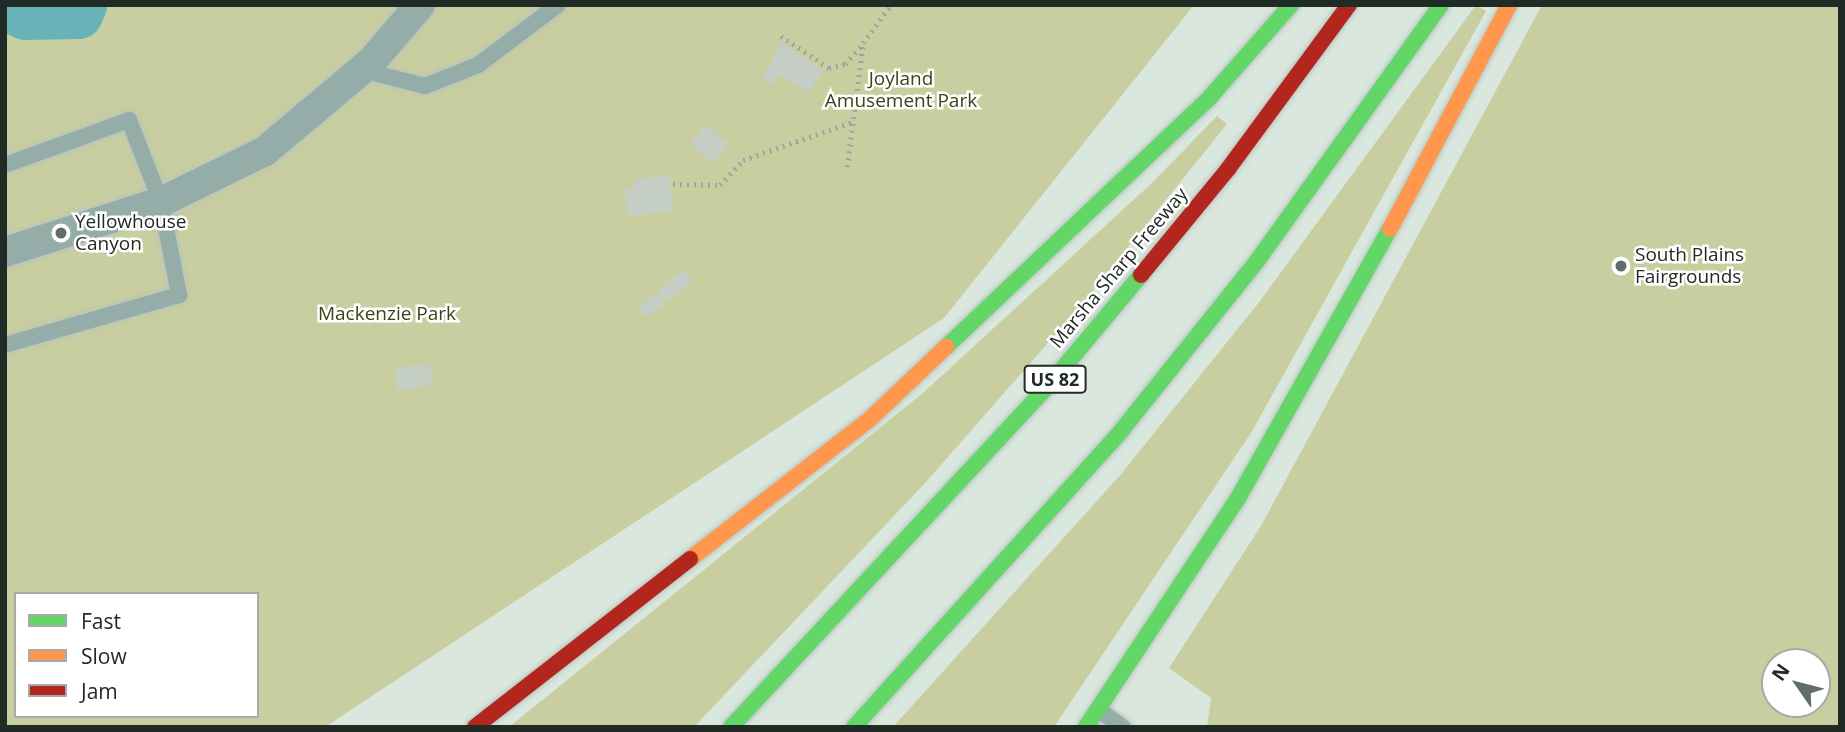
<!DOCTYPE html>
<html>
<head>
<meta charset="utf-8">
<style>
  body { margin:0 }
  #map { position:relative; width:1845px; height:732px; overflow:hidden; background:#d9e7de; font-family:"Open Sans",sans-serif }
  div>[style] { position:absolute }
  .green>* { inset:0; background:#c8ce9f }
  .river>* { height:49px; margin:-24.5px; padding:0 24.5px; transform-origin:24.5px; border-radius:24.5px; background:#68b3b8 }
  .building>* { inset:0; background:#c5cec5; transform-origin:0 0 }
  .path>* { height:4.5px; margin-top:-2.25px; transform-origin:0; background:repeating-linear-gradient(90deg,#97a9a3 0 2px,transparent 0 7px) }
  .roads { filter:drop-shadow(0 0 2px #b9c4be) drop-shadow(0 0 2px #b9c4be) }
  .lane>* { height:16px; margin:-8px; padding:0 8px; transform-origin:8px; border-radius:8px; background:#95ada8 }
  .street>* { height:30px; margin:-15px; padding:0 15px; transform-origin:15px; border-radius:15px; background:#95ada8 }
  .fast>* { height:16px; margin:-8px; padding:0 8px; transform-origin:8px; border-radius:8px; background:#63d668 }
  .slow>* { height:16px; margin:-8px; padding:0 8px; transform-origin:8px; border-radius:8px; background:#ff974d }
  .jam>* { height:16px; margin:-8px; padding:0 8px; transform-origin:8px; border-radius:8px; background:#b3261e }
  .dots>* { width:19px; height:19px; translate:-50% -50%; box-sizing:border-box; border:4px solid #fff; border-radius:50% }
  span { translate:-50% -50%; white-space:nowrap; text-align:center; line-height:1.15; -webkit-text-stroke:5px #fff; paint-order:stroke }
  .shield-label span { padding:2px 5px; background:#fff; border:2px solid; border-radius:5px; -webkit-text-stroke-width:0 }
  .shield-label { font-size:18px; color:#212b25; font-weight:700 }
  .park-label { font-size:19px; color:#414019 }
  .poi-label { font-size:19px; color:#212b25 }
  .left { translate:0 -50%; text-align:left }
  .street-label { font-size:19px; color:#212b25 }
  .frame { position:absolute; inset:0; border:7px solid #212b25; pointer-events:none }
  .legend { position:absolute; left:14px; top:592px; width:245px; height:126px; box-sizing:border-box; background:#fff; border:2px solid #a6aaa8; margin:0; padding:9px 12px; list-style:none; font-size:21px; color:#212b25 }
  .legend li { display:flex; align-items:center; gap:14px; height:35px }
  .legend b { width:35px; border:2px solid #a6aaa8 }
  .north { position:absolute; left:1761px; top:648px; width:70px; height:70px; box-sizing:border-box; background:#fff; border:2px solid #a6aaa8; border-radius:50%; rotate:305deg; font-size:19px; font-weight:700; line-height:28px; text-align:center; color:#212b25 }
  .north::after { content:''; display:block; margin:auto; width:24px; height:32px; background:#616d66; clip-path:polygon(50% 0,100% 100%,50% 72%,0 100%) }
</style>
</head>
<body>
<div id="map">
  <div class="green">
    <div style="clip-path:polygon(evenodd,5px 5px,1194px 5px,944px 318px,325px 727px,5px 727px,5px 5px,16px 594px,257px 594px,257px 716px,16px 716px,16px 594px)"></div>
    <div style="clip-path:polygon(1476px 5px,1486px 11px,1251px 433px,1054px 727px,893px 727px,1122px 473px,1260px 301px)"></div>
    <div style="clip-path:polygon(evenodd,1542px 5px,1840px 5px,1840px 727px,1207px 727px,1211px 698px,1169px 668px,1261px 526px,1542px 5px,1817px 662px,1817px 704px,1775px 704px,1775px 662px,1817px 662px)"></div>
    <div style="clip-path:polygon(1217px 116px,1227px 124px,1083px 303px,926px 482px,694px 727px,509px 727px,923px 393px,1153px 182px)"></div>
  </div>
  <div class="river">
    <div style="left:5px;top:6px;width:22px;rotate:24deg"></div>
    <div style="left:25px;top:15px;width:53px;rotate:-1.1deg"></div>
    <div style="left:78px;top:14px;width:10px;rotate:-66deg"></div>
  </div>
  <div class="building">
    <div style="clip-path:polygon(781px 42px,823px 71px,808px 93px,780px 74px,773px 85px,763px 77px)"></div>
    <div style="left:706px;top:125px;width:30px;height:25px;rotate:40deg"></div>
    <div style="clip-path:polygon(670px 176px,673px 211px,627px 216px,624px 189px,635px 188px,635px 179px)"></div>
    <div style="left:684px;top:270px;width:14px;height:33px;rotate:51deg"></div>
    <div style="left:657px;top:293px;width:14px;height:24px;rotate:56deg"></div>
    <div style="left:429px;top:363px;width:22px;height:35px;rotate:80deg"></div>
  </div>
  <div class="path">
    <div style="left:781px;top:36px;width:58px;rotate:33.7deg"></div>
    <div style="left:829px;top:68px;width:16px;rotate:-14deg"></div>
    <div style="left:845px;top:64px;width:27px;rotate:-48deg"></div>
    <div style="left:847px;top:167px;width:125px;rotate:-82.6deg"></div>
    <div style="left:863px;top:43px;width:47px;rotate:-53.6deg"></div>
    <div style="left:673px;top:184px;width:47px;rotate:1.2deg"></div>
    <div style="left:720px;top:185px;width:34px;rotate:-47deg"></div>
    <div style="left:743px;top:160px;width:116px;rotate:-19.1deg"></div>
  </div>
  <div class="roads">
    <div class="lane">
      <div style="left:362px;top:70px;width:65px;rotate:14.3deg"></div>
      <div style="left:425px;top:86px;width:57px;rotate:-21.6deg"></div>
      <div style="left:478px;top:65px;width:100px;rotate:-36.9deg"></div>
      <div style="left:5px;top:165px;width:132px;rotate:-19.9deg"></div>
      <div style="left:129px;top:120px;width:88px;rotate:68.7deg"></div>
      <div style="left:161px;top:202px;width:95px;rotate:79deg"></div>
      <div style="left:179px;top:295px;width:181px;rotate:164deg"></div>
      <div style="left:1099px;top:710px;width:29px;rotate:36deg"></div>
    </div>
    <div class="street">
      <div style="left:5px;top:252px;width:164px;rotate:-17.8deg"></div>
      <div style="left:161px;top:202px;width:116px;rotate:-26.1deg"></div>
      <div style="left:265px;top:151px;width:138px;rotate:-40deg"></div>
      <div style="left:371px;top:62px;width:75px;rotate:-49.3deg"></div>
    </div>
    <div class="fast">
      <div style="left:946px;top:347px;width:365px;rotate:-43.4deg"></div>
      <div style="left:1211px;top:96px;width:121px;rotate:-48.7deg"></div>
      <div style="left:731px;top:727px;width:475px;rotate:-47.1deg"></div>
      <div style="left:1054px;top:379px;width:136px;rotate:-50.1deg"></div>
      <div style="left:854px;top:727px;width:399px;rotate:-47.9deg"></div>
      <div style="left:1121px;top:431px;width:218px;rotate:-51.3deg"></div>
      <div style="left:1257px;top:261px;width:315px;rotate:-54.3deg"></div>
      <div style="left:1086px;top:727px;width:273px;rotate:-56.4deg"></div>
      <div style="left:1237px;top:500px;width:311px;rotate:-60.6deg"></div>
    </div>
    <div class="slow">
      <div style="left:1390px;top:229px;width:254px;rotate:-62deg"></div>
      <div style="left:690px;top:559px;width:228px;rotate:-37.9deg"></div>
      <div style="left:870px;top:419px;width:105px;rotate:-43.5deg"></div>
    </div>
    <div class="jam">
      <div style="left:1141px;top:275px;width:137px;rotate:-50.6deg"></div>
      <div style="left:1228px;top:169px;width:204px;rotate:-53.6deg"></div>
      <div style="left:475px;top:727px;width:273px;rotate:-38deg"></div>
    </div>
  </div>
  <div class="dots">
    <div style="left:61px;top:233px;background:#616d66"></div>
    <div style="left:1621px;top:266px;background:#616d66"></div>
  </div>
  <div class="shield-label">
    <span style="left:1055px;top:379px">US 82</span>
  </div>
  <div class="park-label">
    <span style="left:901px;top:90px">Joyland<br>Amusement Park</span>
    <span style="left:387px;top:314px">Mackenzie Park</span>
  </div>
  <div class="poi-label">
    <span class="left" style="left:75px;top:233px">Yellowhouse<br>Canyon</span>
    <span class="left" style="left:1635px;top:266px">South Plains<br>Fairgrounds</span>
  </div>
  <div class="street-label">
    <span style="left:1119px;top:268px;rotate:-50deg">Marsha Sharp Freeway</span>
  </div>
  <div class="frame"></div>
  <ul class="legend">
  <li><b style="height:9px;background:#63d668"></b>Fast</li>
  <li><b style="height:9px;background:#ff974d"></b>Slow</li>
  <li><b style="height:9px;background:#b3261e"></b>Jam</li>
  </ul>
  <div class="north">N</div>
</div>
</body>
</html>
